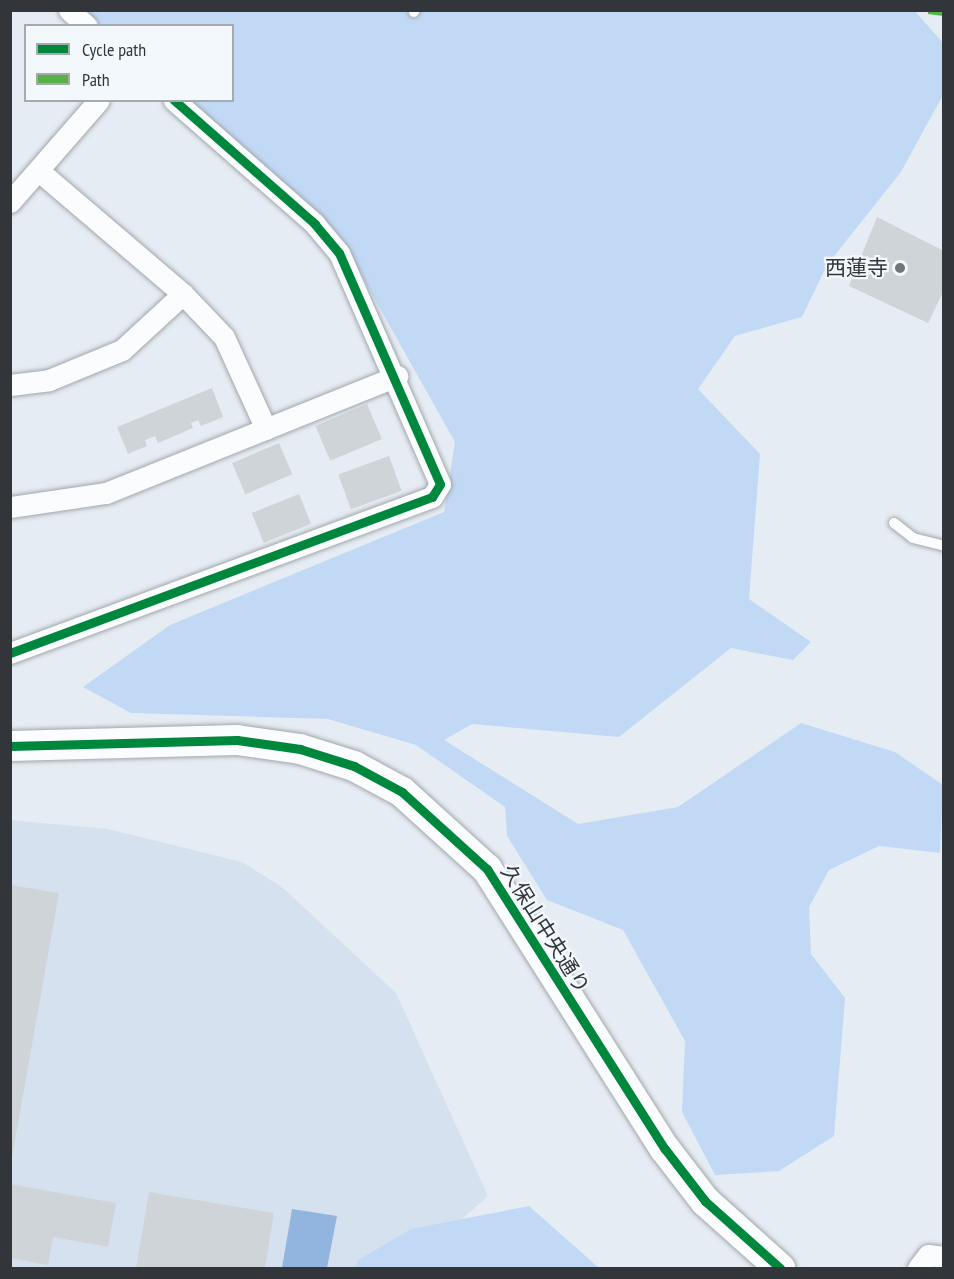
<!DOCTYPE html>
<html>
<head>
<meta charset="utf-8">
<style>
  body { margin:0 }
  #map { position:relative; width:954px; height:1279px; overflow:hidden; background:#e6ecf3; font-family:"PT Sans Narrow","Noto Sans JP",sans-serif }
  div>[style] { position:absolute }
  .built>* { inset:0; background:#d6e1ef }
  .green>* { inset:0; background:#c2d9f6 }
  .water>* { inset:0; background:#92b5df }
  .building>* { inset:0; background:#cfd4d9; transform-origin:0 0 }
  .roads { filter:drop-shadow(0 0 2px #a2a7ac) drop-shadow(0 0 2px #a2a7ac) }
  .lane>* { height:10px; margin:-5px; padding:0 5px; transform-origin:5px; border-radius:5px; background:#fbfcfd }
  .street>* { height:21px; margin:-10.5px; padding:0 10.5px; transform-origin:10.5px; border-radius:10.5px; background:#fbfcfd }
  .secondary>* { height:30px; margin:-15px; padding:0 15px; transform-origin:15px; border-radius:15px; background:#fbfcfd }
  .quiet>* { height:8px; margin-top:-4px; transform-origin:0; background:repeating-linear-gradient(90deg,#56b246 0 15px,transparent 0 23px) }
  .cycleway>* { height:9px; margin:-4.5px; padding:0 4.5px; transform-origin:4.5px; border-radius:4.5px; background:#00873e }
  .dots>* { width:16px; height:16px; translate:-50% -50%; box-sizing:border-box; border:3px solid #f3f8fd; border-radius:50% }
  span { translate:-50% -50%; white-space:nowrap; text-align:center; line-height:1.15; -webkit-text-stroke:4.5px #f3f8fd; paint-order:stroke }
  .poi-label { font-size:21px; color:#32363b }
  .right { translate:-100% -50%; text-align:right }
  .street-label { font-size:21px; color:#32363b }
  .frame { position:absolute; inset:0; border:12px solid #32363b; pointer-events:none }
  .legend { position:absolute; left:24px; top:24px; width:210px; height:78px; box-sizing:border-box; background:#f3f8fd; border:2px solid #a6aaaf; margin:0; padding:8px 10px; list-style:none; font-size:18px; color:#32363b }
  .legend li { display:flex; align-items:center; gap:12px; height:30px }
  .legend b { width:30px; border:2px solid #a6aaaf }
</style>
</head>
<body>
<div id="map">
  <div class="built">
    <div style="clip-path:polygon(10px 820px,108px 829px,242px 862px,282px 887px,396px 993px,488px 1196px,432px 1246px,373px 1268px,11px 1268px)"></div>
  </div>
  <div class="green">
    <div style="clip-path:polygon(914px 10px,943px 43px,943px 95px,901px 172px,827px 265px,802px 317px,735px 336px,698px 389px,760px 454px,749px 599px,811px 642px,793px 660px,731px 648px,619px 737px,472px 724px,444px 740px,578px 824px,678px 807px,801px 723px,895px 752px,943px 785px,940px 853px,879px 846px,829px 870px,809px 907px,811px 954px,845px 998px,834px 1136px,779px 1171px,715px 1175px,682px 1112px,685px 1041px,623px 930px,547px 900px,507px 836px,505px 807px,416px 745px,328px 719px,131px 713px,83px 687px,170px 625px,444px 512px,455px 442px,338px 234px,182px 101px,232px 100px,232px 26px,94px 25px,76px 11px)"></div>
    <div style="clip-path:polygon(529px 1206px,599px 1268px,355px 1268px,358px 1260px,411px 1229px)"></div>
  </div>
  <div class="water">
    <div style="clip-path:polygon(292px 1209px,337px 1216px,327px 1268px,282px 1268px)"></div>
  </div>
  <div class="building">
    <div style="clip-path:polygon(877px 217px,944px 251px,944px 290px,928px 323px,849px 286px)"></div>
    <div style="clip-path:polygon(212px 388px,223px 417px,201px 426px,198px 420px,191px 423px,193px 428px,158px 443px,155px 436px,145px 440px,147px 446px,128px 454px,117px 427px)"></div>
    <div style="left:367px;top:404px;width:38px;height:56px;rotate:67deg"></div>
    <div style="left:279px;top:443px;width:34px;height:51px;rotate:67deg"></div>
    <div style="left:389px;top:456px;width:37px;height:54px;rotate:70deg"></div>
    <div style="left:299px;top:494px;width:32px;height:51px;rotate:68deg"></div>
    <div style="clip-path:polygon(10px 885px,59px 893px,12px 1157px,10px 1157px)"></div>
    <div style="clip-path:polygon(10px 1184px,116px 1203px,108px 1247px,53px 1237px,48px 1265px,10px 1258px)"></div>
    <div style="clip-path:polygon(149px 1192px,274px 1213px,265px 1268px,136px 1268px)"></div>
  </div>
  <div class="roads">
    <div class="lane">
      <div style="left:414px;top:12px;width:2px;rotate:-63deg"></div>
      <div style="left:894px;top:523px;width:24px;rotate:38deg"></div>
      <div style="left:913px;top:538px;width:32px;rotate:14deg"></div>
    </div>
    <div class="street">
      <div style="left:69px;top:10px;width:24px;rotate:42deg"></div>
      <div style="left:39px;top:171px;width:189px;rotate:40.5deg"></div>
      <div style="left:183px;top:294px;width:59px;rotate:46.4deg"></div>
      <div style="left:224px;top:337px;width:101px;rotate:65.5deg"></div>
      <div style="left:10px;top:202px;width:135px;rotate:-48.9deg"></div>
      <div style="left:10px;top:385px;width:39px;rotate:-7deg"></div>
      <div style="left:49px;top:380px;width:79px;rotate:-22.3deg"></div>
      <div style="left:122px;top:350px;width:83px;rotate:-42.6deg"></div>
      <div style="left:10px;top:507px;width:97px;rotate:-8.3deg"></div>
      <div style="left:106px;top:493px;width:314px;rotate:-21.9deg"></div>
      <div style="left:10px;top:653px;width:450px;rotate:-20.3deg"></div>
      <div style="left:432px;top:497px;width:15px;rotate:-58deg"></div>
      <div style="left:440px;top:484px;width:252px;rotate:-113.6deg"></div>
      <div style="left:339px;top:253px;width:38px;rotate:-130deg"></div>
      <div style="left:315px;top:224px;width:188px;rotate:-138.7deg"></div>
      <div style="left:918px;top:1268px;width:16px;rotate:-52deg"></div>
      <div style="left:928px;top:1255px;width:16px;rotate:7deg"></div>
    </div>
    <div class="secondary">
      <div style="left:10px;top:746px;width:227px;rotate:-1.5deg"></div>
      <div style="left:237px;top:740px;width:64px;rotate:8.1deg"></div>
      <div style="left:300px;top:749px;width:57px;rotate:17.5deg"></div>
      <div style="left:354px;top:766px;width:55px;rotate:28.4deg"></div>
      <div style="left:402px;top:792px;width:115px;rotate:42.2deg"></div>
      <div style="left:487px;top:869px;width:332px;rotate:57.6deg"></div>
      <div style="left:665px;top:1149px;width:66px;rotate:52.4deg"></div>
      <div style="left:705px;top:1201px;width:101px;rotate:41.8deg"></div>
    </div>
  </div>
  <div class="quiet">
    <div style="left:928px;top:10px;width:16px;rotate:7deg"></div>
  </div>
  <div class="cycleway">
    <div style="left:10px;top:653px;width:450px;rotate:-20.3deg"></div>
    <div style="left:432px;top:497px;width:15px;rotate:-58deg"></div>
    <div style="left:440px;top:484px;width:252px;rotate:-113.6deg"></div>
    <div style="left:339px;top:253px;width:38px;rotate:-130deg"></div>
    <div style="left:315px;top:224px;width:188px;rotate:-138.7deg"></div>
    <div style="left:10px;top:746px;width:227px;rotate:-1.5deg"></div>
    <div style="left:237px;top:740px;width:64px;rotate:8.1deg"></div>
    <div style="left:300px;top:749px;width:57px;rotate:17.5deg"></div>
    <div style="left:354px;top:766px;width:55px;rotate:28.4deg"></div>
    <div style="left:402px;top:792px;width:115px;rotate:42.2deg"></div>
    <div style="left:487px;top:869px;width:332px;rotate:57.6deg"></div>
    <div style="left:665px;top:1149px;width:66px;rotate:52.4deg"></div>
    <div style="left:705px;top:1201px;width:101px;rotate:41.8deg"></div>
  </div>
  <div class="dots">
    <div style="left:900px;top:268px;background:#71767b"></div>
  </div>
  <div class="poi-label">
    <span class="right" style="left:888px;top:268px">西蓮寺</span>
  </div>
  <div class="street-label">
    <span style="left:545px;top:929px;rotate:58deg">久保山中央通り</span>
  </div>
  <div class="frame"></div>
  <ul class="legend">
  <li><b style="height:8px;background:#00873e"></b>Cycle path</li>
  <li><b style="height:8px;background:#56b246"></b>Path</li>
  </ul>
</div>
</body>
</html>
